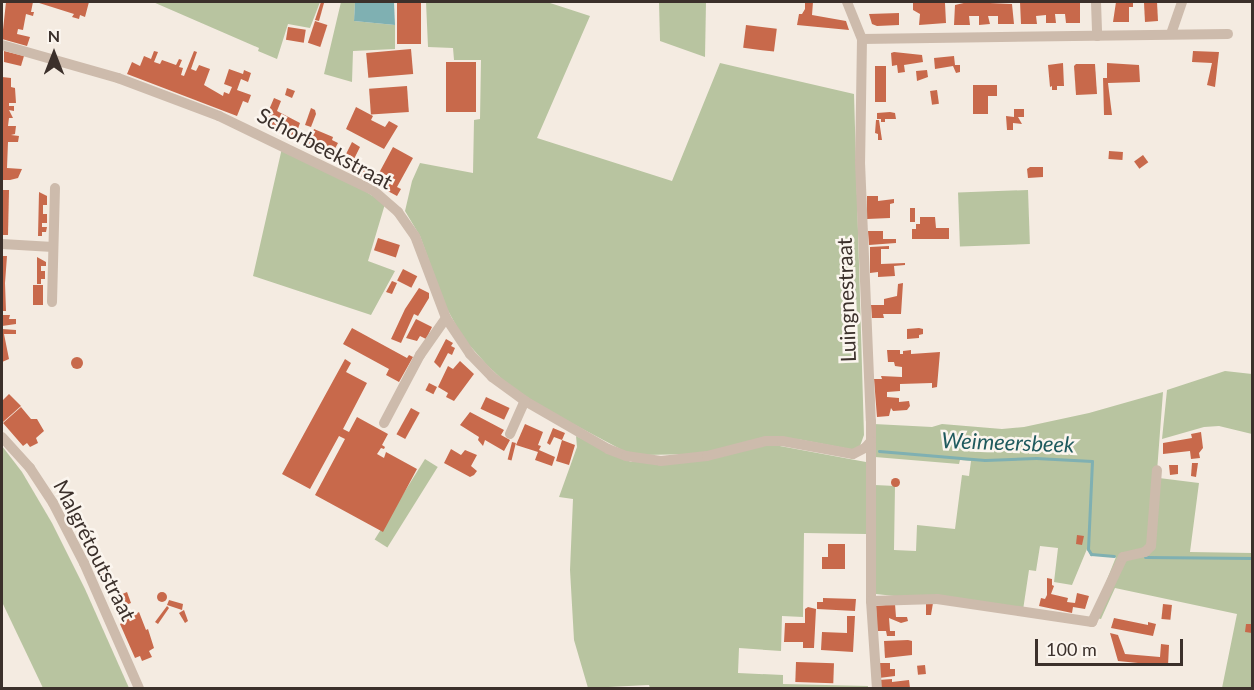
<!DOCTYPE html>
<html>
<head>
<meta charset="utf-8">
<style>
  body { margin:0 }
  #map { position:relative; width:1254px; height:690px; overflow:hidden; background:#f4ebe1; font-family:Lato,sans-serif }
  div>[style] { position:absolute }
  .green>* { inset:0; background:#b8c4a0; transform-origin:0 0 }
  .water>* { inset:0; background:#7fb0b2 }
  .stream>* { height:3px; margin:-1.5px; padding:0 1.5px; transform-origin:1.5px; border-radius:1.5px; background:#7fb0b2 }
  .building>* { inset:0; background:#c8694b; transform-origin:0 0 }
  .round { border-radius:50% }
  .minor>* { height:10px; margin:-5px; padding:0 5px; transform-origin:5px; border-radius:5px; background:#cdbbac }
  span { translate:-50% -50%; white-space:nowrap; text-align:center; line-height:1.15; -webkit-text-stroke:5px #fbf5ee; paint-order:stroke }
  .street-label { font-size:21px; color:#3b302b }
  .water-label { font-size:22px; color:#1f5a5e; font-style:italic }
  .frame { position:absolute; inset:0; border:3px solid #3b302b; pointer-events:none }
  .north { position:absolute; left:24px; top:24px; width:60px; height:60px; -webkit-text-stroke:4px #fbf5ee; paint-order:stroke; rotate:0deg; font-size:16px; font-weight:700; line-height:24px; text-align:center; color:#3b302b }
  .north::after { content:''; display:block; margin:auto; width:21px; height:27px; background:#3b302b; clip-path:polygon(50% 0,100% 100%,50% 72%,0 100%) }
  .scale { position:absolute; left:1035px; top:639px; width:148px; height:27px; box-sizing:border-box; border:3px solid #3b302b; border-top:0; padding-left:8px; font-size:18px; line-height:21px; white-space:nowrap; color:#3b302b; -webkit-text-stroke:4px #fbf5ee; paint-order:stroke }
</style>
</head>
<body>
<div id="map">
  <div class="green">
    <div style="clip-path:polygon(153px 2px,320px 2px,310px 28px,288px 24px,277px 59px,258px 51px,259px 48px)"></div>
    <div style="clip-path:polygon(341px 2px,355px 2px,354px 21px,395px 25px,395px 49px,353px 51px,352px 82px,324px 74px)"></div>
    <div style="clip-path:polygon(426px 2px,547px 2px,590px 16px,537px 138px,672px 181px,720px 63px,854px 94px,864px 435px,860px 446px,855px 450px,797px 439px,696px 454px,643px 455px,624px 451px,545px 409px,506px 383px,487px 365px,463px 338px,446px 307px,420px 236px,405px 211px,412px 181px,420px 163px,473px 173px,474px 120px,480px 119px,481px 60px,454px 60px,453px 48px,428px 47px)"></div>
    <div style="clip-path:polygon(659px 2px,706px 2px,705px 57px,660px 41px)"></div>
    <div style="clip-path:polygon(282px 148px,345px 178px,385px 204px,368px 261px,395px 271px,371px 315px,253px 276px)"></div>
    <div style="left:1028px;top:190px;width:54px;height:70px;rotate:88deg"></div>
    <div style="clip-path:polygon(1225px 371px,1252px 374px,1252px 434px,1219px 426px,1204px 427px,1162px 439px,1167px 390px)"></div>
    <div style="clip-path:polygon(1163px 392px,1151px 551px,1159px 478px,1199px 483px,1190px 552px,1252px 553px,1252px 688px,1222px 688px,1237px 614px,1115px 588px,1101px 619px,1092px 617px,1116px 557px,1090px 554px,1087px 549px,1072px 585px,1054px 582px,1058px 548px,1040px 546px,1036px 571px,1029px 570px,1023px 610px,876px 594px,875px 485px,895px 486px,894px 550px,916px 551px,917px 525px,955px 529px,962px 475px,969px 476px,971px 461px,960px 460px,959px 464px,875px 457px,874px 424px,932px 427px,942px 424px,1002px 429px,1024px 427px,1089px 413px)"></div>
    <div style="clip-path:polygon(576px 436px,631px 462px,769px 444px,866px 462px,866px 534px,804px 533px,803px 617px,782px 616px,781px 651px,739px 648px,738px 673px,783px 675px,783px 684px,868px 686px,868px 688px,650px 688px,649px 685px,588px 688px,574px 640px,570px 570px,573px 499px,559px 497px,577px 447px)"></div>
    <div style="clip-path:polygon(2px 446px,22px 472px,52px 523px,85px 589px,129px 688px,43px 688px,2px 602px)"></div>
    <div style="left:425px;top:459px;width:15px;height:95px;rotate:32deg"></div>
  </div>
  <div class="water">
    <div style="clip-path:polygon(355px 2px,394px 2px,395px 25px,354px 21px)"></div>
  </div>
  <div class="stream">
    <div style="left:879px;top:451px;width:106px;rotate:4.9deg"></div>
    <div style="left:985px;top:460px;width:51px;rotate:-2.2deg"></div>
    <div style="left:1036px;top:458px;width:56px;rotate:3.1deg"></div>
    <div style="left:1092px;top:461px;width:88px;rotate:92.6deg"></div>
    <div style="left:1088px;top:549px;width:6px;rotate:59deg"></div>
    <div style="left:1091px;top:554px;width:23px;rotate:5deg"></div>
    <div style="left:1145px;top:557px;width:107px;rotate:0.5deg"></div>
  </div>
  <div class="building">
    <div style="clip-path:polygon(6px 2px,33px 2px,31px 12px,34px 12px,33px 16px,26px 14px,23px 30px,18px 29px,17px 34px,30px 37px,27px 46px,2px 39px)"></div>
    <div style="clip-path:polygon(36px 2px,89px 2px,85px 17px,80px 15px,79px 19px,72px 17px,74px 14px)"></div>
    <div style="clip-path:polygon(321px 2px,324px 3px,319px 21px,315px 20px)"></div>
    <div style="left:397px;top:2px;width:24px;height:42px"></div>
    <div style="clip-path:polygon(805px 2px,813px 2px,812px 15px,846px 21px,849px 30px,797px 25px,799px 14px,802px 14px,805px 9px)"></div>
    <div style="clip-path:polygon(968px 2px,1012px 4px,1014px 24px,998px 24px,998px 16px,988px 16px,990px 24px,979px 25px,979px 16px,969px 16px,970px 25px,954px 25px,955px 5px)"></div>
    <div style="clip-path:polygon(1020px 2px,1080px 2px,1080px 23px,1066px 23px,1065px 14px,1055px 14px,1056px 23px,1046px 23px,1046px 15px,1036px 16px,1037px 24px,1021px 24px)"></div>
    <div style="clip-path:polygon(1116px 2px,1133px 2px,1133px 7px,1129px 7px,1129px 22px,1113px 22px)"></div>
    <div style="clip-path:polygon(1147px 2px,1157px 2px,1158px 21px,1145px 22px,1144px 3px)"></div>
    <div style="clip-path:polygon(913px 3px,945px 3px,946px 23px,919px 25px,920px 14px,913px 10px)"></div>
    <div style="clip-path:polygon(899px 13px,899px 25px,877px 26px,872px 24px,869px 14px)"></div>
    <div style="left:315px;top:21px;width:13px;height:23px;rotate:18deg"></div>
    <div style="left:746px;top:25px;width:31px;height:23px;rotate:7deg"></div>
    <div style="left:288px;top:27px;width:18px;height:13px;rotate:9deg"></div>
    <div style="left:411px;top:49px;width:25px;height:45px;rotate:85deg"></div>
    <div style="clip-path:polygon(4px 51px,24px 56px,21px 66px,4px 62px)"></div>
    <div style="clip-path:polygon(154px 51px,158px 52px,154px 62px,160px 64px,162px 60px,176px 65px,179px 59px,182px 60px,179px 67px,183px 68px,181px 75px,184px 76px,194px 51px,197px 52px,191px 69px,196px 71px,199px 65px,210px 69px,204px 85px,223px 96px,224px 92px,229px 94px,232px 87px,224px 84px,229px 69px,243px 74px,244px 70px,251px 73px,248px 82px,241px 79px,237px 90px,251px 95px,248px 103px,243px 101px,237px 116px,127px 74px,132px 62px,140px 66px,144px 56px,151px 59px)"></div>
    <div style="clip-path:polygon(1193px 51px,1219px 52px,1215px 87px,1207px 85px,1212px 63px,1192px 62px)"></div>
    <div style="clip-path:polygon(894px 52px,922px 55px,923px 62px,904px 65px,905px 72px,898px 73px,897px 65px,892px 66px,891px 53px)"></div>
    <div style="clip-path:polygon(954px 56px,955px 65px,960px 65px,960px 72px,956px 73px,953px 66px,935px 69px,934px 58px)"></div>
    <div style="left:446px;top:62px;width:30px;height:50px"></div>
    <div style="clip-path:polygon(1063px 63px,1064px 86px,1057px 86px,1057px 90px,1052px 90px,1052px 86px,1050px 87px,1048px 65px)"></div>
    <div style="clip-path:polygon(1107px 63px,1139px 65px,1140px 82px,1108px 83px,1112px 115px,1104px 115px,1103px 78px,1107px 78px)"></div>
    <div style="clip-path:polygon(1076px 64px,1095px 64px,1097px 94px,1076px 95px,1074px 66px)"></div>
    <div style="left:875px;top:66px;width:11px;height:36px"></div>
    <div style="clip-path:polygon(927px 70px,928px 77px,917px 81px,916px 71px)"></div>
    <div style="clip-path:polygon(2px 77px,11px 78px,11px 87px,15px 88px,16px 103px,9px 103px,9px 106px,14px 106px,14px 111px,9px 110px,13px 118px,9px 118px,8px 126px,16px 126px,15px 134px,11px 135px,19px 136px,18px 142px,8px 142px,7px 168px,22px 169px,18px 178px,10px 180px,2px 180px)"></div>
    <div style="clip-path:polygon(973px 85px,997px 85px,997px 96px,988px 96px,988px 114px,973px 114px)"></div>
    <div style="left:407px;top:86px;width:26px;height:38px;rotate:86deg"></div>
    <div style="clip-path:polygon(287px 88px,295px 91px,292px 98px,285px 95px)"></div>
    <div style="left:937px;top:90px;width:14px;height:7px;rotate:82deg"></div>
    <div style="clip-path:polygon(274px 98px,281px 101px,277px 111px,300px 123px,294px 140px,268px 129px,269px 126px,263px 124px)"></div>
    <div style="clip-path:polygon(356px 107px,373px 116px,371px 120px,385px 127px,389px 121px,398px 126px,384px 149px,346px 129px)"></div>
    <div style="clip-path:polygon(311px 108px,315px 110px,316px 114px,311px 127px,305px 125px)"></div>
    <div style="clip-path:polygon(1014px 109px,1024px 109px,1024px 117px,1018px 117px,1022px 124px,1013px 123px,1013px 130px,1007px 130px,1006px 116px,1014px 117px)"></div>
    <div style="clip-path:polygon(890px 112px,895px 113px,896px 119px,885px 119px,885px 122px,881px 122px,881px 119px,877px 119px,877px 113px)"></div>
    <div style="clip-path:polygon(876px 120px,879px 120px,882px 140px,878px 140px,878px 134px,875px 133px)"></div>
    <div style="clip-path:polygon(314px 129px,333px 137px,332px 140px,338px 143px,331px 156px,303px 145px,310px 130px,313px 132px)"></div>
    <div style="clip-path:polygon(352px 142px,360px 147px,354px 159px,379px 173px,393px 147px,413px 158px,397px 187px,401px 189px,397px 196px,347px 169px,352px 160px,345px 156px)"></div>
    <div style="left:1109px;top:151px;width:14px;height:8px;rotate:4deg"></div>
    <div style="left:1143px;top:155px;width:9px;height:11px;rotate:54deg"></div>
    <div style="clip-path:polygon(1030px 167px,1043px 167px,1043px 177px,1028px 178px,1027px 169px)"></div>
    <div style="clip-path:polygon(2px 190px,9px 190px,8px 235px,2px 235px)"></div>
    <div style="clip-path:polygon(39px 192px,47px 196px,47px 205px,43px 205px,43px 214px,47px 214px,47px 223px,42px 223px,42px 227px,47px 227px,46px 232px,42px 232px,42px 236px,38px 236px)"></div>
    <div style="clip-path:polygon(867px 196px,878px 196px,878px 201px,894px 199px,894px 203px,890px 204px,890px 218px,867px 219px)"></div>
    <div style="left:910px;top:208px;width:5px;height:14px"></div>
    <div style="clip-path:polygon(920px 217px,935px 217px,936px 228px,949px 228px,949px 239px,912px 239px,912px 229px,916px 229px,916px 224px,920px 224px)"></div>
    <div style="clip-path:polygon(868px 231px,883px 231px,883px 239px,896px 239px,896px 243px,869px 245px)"></div>
    <div style="left:378px;top:238px;width:23px;height:13px;rotate:18deg"></div>
    <div style="clip-path:polygon(889px 246px,889px 249px,881px 249px,881px 264px,905px 263px,905px 265px,894px 266px,895px 276px,878px 277px,878px 272px,870px 273px,870px 247px)"></div>
    <div style="clip-path:polygon(2px 256px,7px 256px,5px 283px,6px 311px,2px 311px)"></div>
    <div style="clip-path:polygon(37px 257px,46px 262px,46px 266px,41px 266px,41px 271px,45px 271px,45px 279px,41px 279px,41px 284px,37px 284px)"></div>
    <div style="left:403px;top:269px;width:16px;height:13px;rotate:27deg"></div>
    <div style="clip-path:polygon(392px 281px,397px 283px,392px 294px,386px 292px)"></div>
    <div style="clip-path:polygon(903px 283px,901px 314px,883px 314px,884px 318px,872px 318px,871px 305px,884px 305px,884px 299px,897px 296px,898px 284px)"></div>
    <div style="left:33px;top:285px;width:10px;height:20px"></div>
    <div style="clip-path:polygon(419px 288px,429px 293px,429px 298px,418px 316px,414px 314px,401px 343px,391px 339px,405px 309px)"></div>
    <div style="clip-path:polygon(2px 315px,10px 315px,9px 319px,16px 319px,16px 324px,2px 326px)"></div>
    <div style="clip-path:polygon(416px 319px,432px 327px,426px 339px,420px 336px,417px 341px,406px 338px)"></div>
    <div style="clip-path:polygon(352px 328px,407px 358px,409px 355px,413px 357px,399px 382px,386px 375px,389px 369px,343px 344px)"></div>
    <div style="clip-path:polygon(919px 328px,923px 329px,923px 334px,919px 335px,919px 338px,907px 339px,907px 329px)"></div>
    <div style="clip-path:polygon(2px 329px,16px 330px,16px 334px,4px 334px,9px 359px,2px 362px)"></div>
    <div style="clip-path:polygon(446px 339px,453px 343px,451px 346px,455px 348px,452px 355px,448px 353px,440px 368px,434px 362px)"></div>
    <div style="clip-path:polygon(887px 350px,900px 350px,900px 354px,903px 354px,903px 351px,911px 350px,911px 354px,940px 352px,937px 387px,932px 388px,932px 383px,900px 384px,900px 391px,887px 392px,887px 397px,899px 398px,899px 402px,909px 401px,910px 406px,907px 410px,893px 411px,891px 408px,889px 416px,877px 417px,874px 379px,882px 379px,881px 376px,902px 377px,902px 367px,895px 366px,894px 362px,888px 362px)"></div>
    <div class="round" style="left:71px;top:357px;width:12px;height:12px"></div>
    <div style="clip-path:polygon(345px 359px,351px 363px,346px 372px,367px 383px,343px 429px,349px 432px,357px 417px,388px 434px,382px 445px,385px 447px,384px 449px,381px 448px,377px 454px,384px 458px,386px 452px,417px 469px,383px 532px,315px 495px,345px 439px,339px 436px,310px 489px,282px 474px)"></div>
    <div style="clip-path:polygon(460px 361px,474px 374px,454px 401px,446px 397px,448px 393px,438px 387px,448px 366px,453px 369px)"></div>
    <div style="left:429px;top:383px;width:9px;height:8px;rotate:27deg"></div>
    <div style="clip-path:polygon(9px 394px,21px 406px,3px 422px,2px 401px)"></div>
    <div style="left:486px;top:397px;width:26px;height:13px;rotate:25deg"></div>
    <div style="clip-path:polygon(21px 407px,31px 419px,37px 419px,44px 431px,36px 438px,38px 443px,30px 447px,27px 443px,23px 446px,3px 423px)"></div>
    <div style="left:411px;top:408px;width:10px;height:30px;rotate:29deg"></div>
    <div style="clip-path:polygon(470px 412px,504px 430px,501px 435px,510px 440px,504px 451px,485px 440px,483px 446px,478px 440px,479px 437px,460px 425px)"></div>
    <div style="clip-path:polygon(525px 424px,543px 432px,538px 445px,541px 446px,539px 450px,555px 457px,552px 466px,535px 460px,538px 452px,516px 445px)"></div>
    <div style="clip-path:polygon(553px 428px,565px 433px,562px 440px,575px 445px,569px 465px,556px 461px,562px 440px,554px 437px,550px 445px,547px 443px)"></div>
    <div style="clip-path:polygon(1201px 432px,1203px 448px,1199px 453px,1200px 458px,1191px 459px,1190px 451px,1163px 454px,1163px 443px,1192px 438px,1191px 434px)"></div>
    <div style="left:512px;top:442px;width:4px;height:18px;rotate:14deg"></div>
    <div style="clip-path:polygon(451px 449px,461px 455px,465px 450px,477px 455px,471px 466px,477px 471px,474px 475px,470px 477px,444px 463px)"></div>
    <div style="clip-path:polygon(1192px 463px,1198px 463px,1196px 477px,1191px 476px)"></div>
    <div style="clip-path:polygon(1169px 465px,1178px 465px,1178px 474px,1170px 475px)"></div>
    <div class="round" style="left:890.5px;top:477.5px;width:9px;height:9px"></div>
    <div style="clip-path:polygon(1077px 535px,1084px 536px,1082px 545px,1076px 544px)"></div>
    <div style="clip-path:polygon(828px 544px,845px 544px,845px 569px,822px 569px,822px 557px,828px 557px)"></div>
    <div style="clip-path:polygon(90px 560px,102px 565px,105px 574px,99px 577px)"></div>
    <div style="clip-path:polygon(1047px 578px,1052px 579px,1052px 585px,1054px 586px,1051px 594px,1068px 598px,1067px 602px,1075px 603px,1077px 593px,1089px 596px,1085px 609px,1073px 607px,1072px 613px,1039px 606px,1041px 598px,1045px 599px,1047px 595px)"></div>
    <div style="clip-path:polygon(127px 592px,131px 603px,123px 606px,118px 596px)"></div>
    <div class="round" style="left:157px;top:592px;width:10px;height:10px"></div>
    <div style="clip-path:polygon(823px 598px,856px 599px,855px 611px,817px 609px,817px 602px,823px 602px)"></div>
    <div style="clip-path:polygon(169px 600px,183px 604px,182px 610px,167px 605px)"></div>
    <div style="clip-path:polygon(926px 603px,933px 603px,931px 615px,926px 615px)"></div>
    <div style="clip-path:polygon(895px 604px,896px 617px,907px 617px,908px 621px,901px 623px,889px 618px,890px 631px,895px 631px,895px 636px,887px 636px,886px 631px,877px 631px,876px 606px)"></div>
    <div style="left:1163px;top:604px;width:9px;height:15px;rotate:6deg"></div>
    <div style="clip-path:polygon(167px 606px,169px 608px,158px 624px,155px 622px)"></div>
    <div style="clip-path:polygon(808px 607px,816px 609px,814px 648px,803px 648px,803px 642px,784px 642px,785px 623px,805px 623px,805px 609px)"></div>
    <div style="clip-path:polygon(184px 610px,188px 621px,185px 623px,179px 613px)"></div>
    <div style="clip-path:polygon(139px 612px,146px 630px,148px 629px,154px 648px,149px 651px,152px 657px,142px 661px,140px 656px,135px 658px,120px 624px)"></div>
    <div style="clip-path:polygon(847px 616px,855px 616px,853px 652px,821px 650px,822px 632px,847px 633px)"></div>
    <div style="clip-path:polygon(1114px 618px,1148px 625px,1148px 622px,1156px 624px,1153px 636px,1111px 628px)"></div>
    <div style="clip-path:polygon(1246px 624px,1252px 624px,1252px 633px,1245px 632px)"></div>
    <div style="clip-path:polygon(1110px 633px,1118px 635px,1125px 654px,1160px 657px,1161px 644px,1169px 645px,1168px 666px,1118px 661px)"></div>
    <div style="clip-path:polygon(908px 640px,912px 641px,912px 655px,885px 658px,884px 641px)"></div>
    <div style="left:796px;top:662px;width:38px;height:20px;rotate:2deg"></div>
    <div style="clip-path:polygon(878px 663px,890px 663px,890px 669px,895px 669px,895px 676px,879px 678px)"></div>
    <div style="left:925px;top:665px;width:9px;height:8px;rotate:84deg"></div>
    <div style="clip-path:polygon(892px 679px,892px 682px,909px 680px,910px 688px,880px 688px,879px 680px)"></div>
  </div>
  <div class="minor">
    <div style="left:847px;top:2px;width:40px;rotate:68deg"></div>
    <div style="left:862px;top:39px;width:123px;rotate:90.9deg"></div>
    <div style="left:860px;top:162px;width:259px;rotate:87.6deg"></div>
    <div style="left:871px;top:421px;width:180px;rotate:90deg"></div>
    <div style="left:871px;top:601px;width:87px;rotate:86.1deg"></div>
    <div style="left:1096px;top:2px;width:34px;rotate:88deg"></div>
    <div style="left:1171px;top:34px;width:34px;rotate:-71deg"></div>
    <div style="left:862px;top:39px;width:366px;rotate:-0.8deg"></div>
    <div style="left:2px;top:45px;width:121px;rotate:15.9deg"></div>
    <div style="left:118px;top:78px;width:108px;rotate:20.6deg"></div>
    <div style="left:219px;top:116px;width:172px;rotate:25.8deg"></div>
    <div style="left:374px;top:191px;width:32px;rotate:41deg"></div>
    <div style="left:398px;top:212px;width:29px;rotate:55deg"></div>
    <div style="left:415px;top:236px;width:88px;rotate:69.3deg"></div>
    <div style="left:446px;top:318px;width:43px;rotate:56.3deg"></div>
    <div style="left:470px;top:354px;width:32px;rotate:46deg"></div>
    <div style="left:492px;top:377px;width:41px;rotate:36deg"></div>
    <div style="left:525px;top:401px;width:96px;rotate:30deg"></div>
    <div style="left:608px;top:449px;width:19px;rotate:21deg"></div>
    <div style="left:626px;top:456px;width:35px;rotate:8deg"></div>
    <div style="left:661px;top:461px;width:46px;rotate:-6.2deg"></div>
    <div style="left:707px;top:456px;width:61px;rotate:-14.3deg"></div>
    <div style="left:766px;top:441px;width:16px"></div>
    <div style="left:782px;top:441px;width:72px;rotate:10.4deg"></div>
    <div style="left:853px;top:454px;width:13px;rotate:-27deg"></div>
    <div style="left:865px;top:448px;width:9px;rotate:-49deg"></div>
    <div style="left:2px;top:244px;width:51px;rotate:3.4deg"></div>
    <div style="left:52px;top:302px;width:114px;rotate:-88.5deg"></div>
    <div style="left:384px;top:423px;width:77px;rotate:-62.1deg"></div>
    <div style="left:420px;top:355px;width:45px;rotate:-54.9deg"></div>
    <div style="left:510px;top:434px;width:36px;rotate:-66deg"></div>
    <div style="left:2px;top:437px;width:42px;rotate:47.9deg"></div>
    <div style="left:30px;top:468px;width:42px;rotate:56.7deg"></div>
    <div style="left:53px;top:503px;width:68px;rotate:62.7deg"></div>
    <div style="left:84px;top:563px;width:137px;rotate:66.3deg"></div>
    <div style="left:871px;top:601px;width:66px;rotate:-1.7deg"></div>
    <div style="left:937px;top:599px;width:157px;rotate:8.4deg"></div>
    <div style="left:1092px;top:622px;width:72px;rotate:-64.5deg"></div>
    <div style="left:1123px;top:557px;width:23px;rotate:-13deg"></div>
    <div style="left:1145px;top:552px;width:8px;rotate:-45deg"></div>
    <div style="left:1151px;top:546px;width:76px;rotate:-85.5deg"></div>
  </div>
  <div class="street-label">
    <span style="left:325px;top:148px;rotate:28deg">Schorbeekstraat</span>
    <span style="left:846px;top:300px;rotate:-92deg">Luingnestraat</span>
    <span style="left:95px;top:550px;rotate:63deg">Malgrétoutstraat</span>
  </div>
  <div class="water-label">
    <span style="left:1008px;top:442px;rotate:2deg">Weimeersbeek</span>
  </div>
  <div class="frame"></div>
  <div class="north">N</div>
  <div class="scale">100 m</div>
</div>
</body>
</html>
